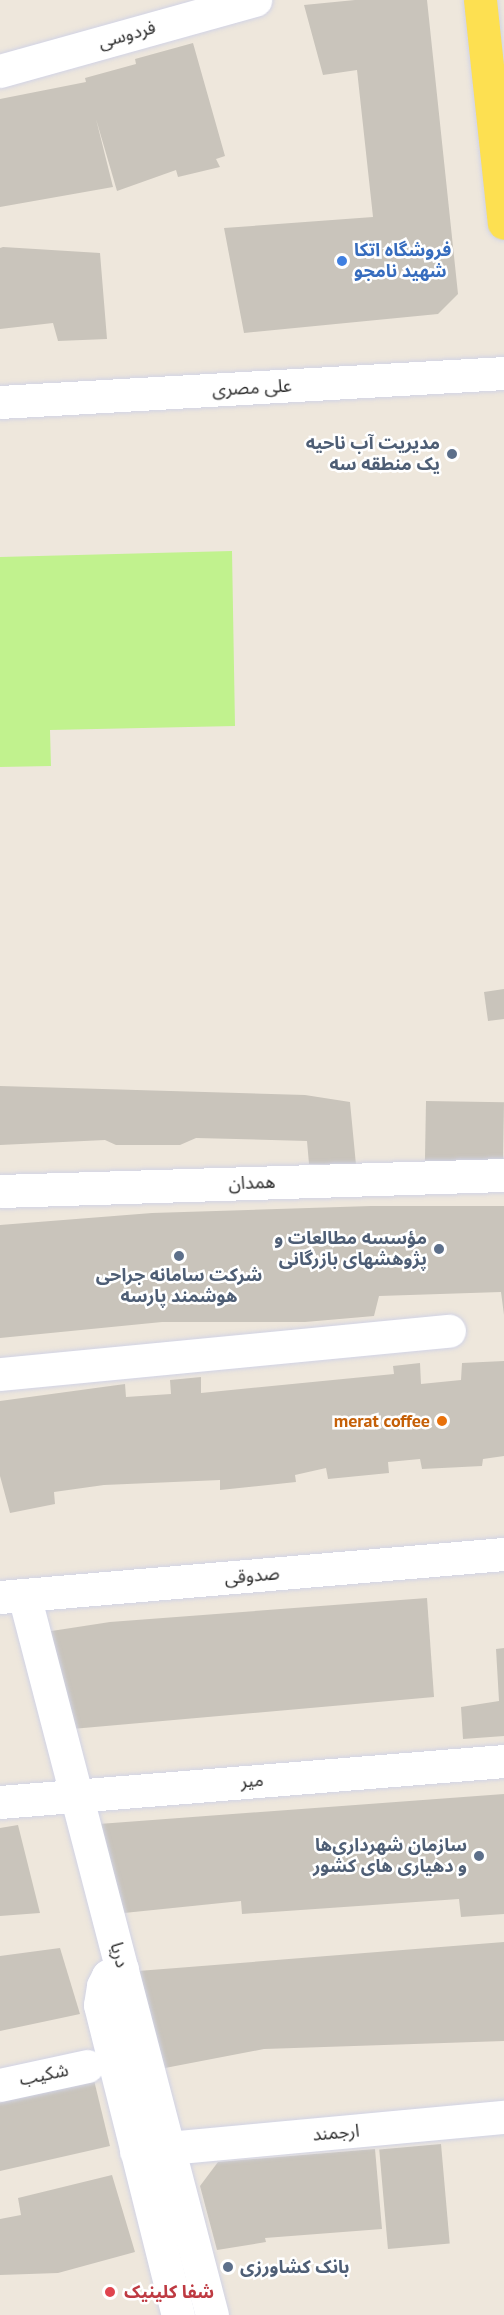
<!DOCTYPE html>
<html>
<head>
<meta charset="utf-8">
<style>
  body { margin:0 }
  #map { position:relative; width:504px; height:2315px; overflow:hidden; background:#eee7dc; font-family:"PT Sans","Noto Sans Arabic",sans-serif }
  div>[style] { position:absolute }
  .pitch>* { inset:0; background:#c1f28e }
  .building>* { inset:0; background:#c9c4bb; transform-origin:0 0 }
  .roads { filter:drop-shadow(0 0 2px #d1d3e5) drop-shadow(0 0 2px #d1d3e5) }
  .minor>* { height:33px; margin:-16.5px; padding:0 16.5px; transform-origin:16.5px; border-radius:16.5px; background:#fff }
  .major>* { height:33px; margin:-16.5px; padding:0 16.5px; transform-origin:16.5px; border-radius:16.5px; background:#fde051 }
  .dots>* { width:16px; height:16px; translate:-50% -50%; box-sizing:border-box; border:3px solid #fff; border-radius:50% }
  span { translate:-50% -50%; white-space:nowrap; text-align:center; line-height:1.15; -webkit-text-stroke:5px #fff; paint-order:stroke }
  .street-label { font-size:18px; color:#2b2b2b }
  .shop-label { font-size:18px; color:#366cbe; font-weight:700 }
  .left { translate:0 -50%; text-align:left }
  .service-label { font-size:18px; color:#4e5e75; font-weight:700 }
  .right { translate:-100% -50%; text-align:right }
  .food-label { font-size:18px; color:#c56008; font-weight:700 }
  .health-label { font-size:18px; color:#be3a42; font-weight:700 }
</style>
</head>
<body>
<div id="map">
  <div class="pitch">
    <div style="clip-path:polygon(232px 551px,235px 726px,50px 730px,51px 766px,0 767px,0 557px)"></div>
  </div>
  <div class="building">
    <div style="clip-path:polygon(355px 0,427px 0,458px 294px,438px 314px,244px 333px,224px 228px,373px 217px,357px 70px,323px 75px,304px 5px)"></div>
    <div style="clip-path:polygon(193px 43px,225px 156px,216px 159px,220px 167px,178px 177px,176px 170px,117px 191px,96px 119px,113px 187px,0 207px,0 99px,86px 82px,85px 78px,136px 64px,135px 59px)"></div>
    <div style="clip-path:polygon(3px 247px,100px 253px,107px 339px,58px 341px,53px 323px,0 329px,0 248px)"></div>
    <div style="clip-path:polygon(504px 989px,504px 1019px,488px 1021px,484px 992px)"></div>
    <div style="clip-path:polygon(0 1086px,305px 1095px,350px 1102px,356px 1165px,309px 1164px,307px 1141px,196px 1138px,180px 1145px,116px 1145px,105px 1140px,0 1145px)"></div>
    <div style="left:426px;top:1101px;width:78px;height:61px;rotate:1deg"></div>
    <div style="clip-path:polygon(371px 1206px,504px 1206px,504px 1315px,501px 1292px,379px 1296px,374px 1316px,305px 1322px,162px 1322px,0 1338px,0 1225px,152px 1213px)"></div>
    <div style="clip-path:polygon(504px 1361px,504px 1456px,483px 1459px,482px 1466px,422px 1469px,420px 1459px,388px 1462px,389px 1473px,328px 1479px,326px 1468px,295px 1475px,296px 1482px,220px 1490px,220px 1480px,104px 1485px,54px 1492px,55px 1504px,10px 1513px,0 1476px,0 1401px,125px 1384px,126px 1397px,171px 1394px,170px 1380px,201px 1377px,201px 1393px,394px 1374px,393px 1366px,420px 1363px,421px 1384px,461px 1380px,462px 1363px)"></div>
    <div style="clip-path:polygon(427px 1598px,434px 1697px,72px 1729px,45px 1632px,110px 1622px)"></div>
    <div style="clip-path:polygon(504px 1648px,504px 1736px,463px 1739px,461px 1707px,499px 1701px,496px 1649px)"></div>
    <div style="clip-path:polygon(504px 1794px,504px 1914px,461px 1917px,459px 1899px,242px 1914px,241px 1901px,124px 1913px,99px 1824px)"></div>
    <div style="clip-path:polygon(18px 1825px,40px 1913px,0 1916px,0 1828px)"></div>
    <div style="clip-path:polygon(504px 1942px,504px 2041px,264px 2049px,165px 2068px,138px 1971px)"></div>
    <div style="clip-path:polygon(60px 1948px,80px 2014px,0 2031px,0 1956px)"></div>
    <div style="clip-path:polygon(93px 2076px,110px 2146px,0 2171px,0 2098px)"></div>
    <div style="left:441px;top:2144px;width:100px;height:62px;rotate:85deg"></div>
    <div style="clip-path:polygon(375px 2149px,382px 2229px,265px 2238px,266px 2242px,217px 2250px,200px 2186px,218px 2162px)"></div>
    <div style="clip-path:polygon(112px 2175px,135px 2252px,58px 2273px,0 2275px,0 2219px,21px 2215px,18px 2198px)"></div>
  </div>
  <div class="roads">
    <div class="minor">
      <div style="left:0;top:71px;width:265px;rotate:-15.6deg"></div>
      <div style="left:0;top:402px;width:505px;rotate:-3.29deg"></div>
      <div style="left:0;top:1191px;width:504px;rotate:-1.82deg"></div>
      <div style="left:0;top:1374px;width:451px;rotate:-5.5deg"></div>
      <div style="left:24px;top:1595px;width:744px;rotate:75.37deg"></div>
      <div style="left:0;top:1597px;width:506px;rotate:-4.88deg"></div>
      <div style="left:0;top:1802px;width:506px;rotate:-4.65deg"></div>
      <div style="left:122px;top:1969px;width:16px;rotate:153deg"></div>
      <div style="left:108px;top:1976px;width:11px;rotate:117deg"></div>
      <div style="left:103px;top:1986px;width:19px;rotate:99deg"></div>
      <div style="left:100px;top:2005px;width:320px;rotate:75.9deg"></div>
      <div style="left:0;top:2085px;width:89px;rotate:-12.3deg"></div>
      <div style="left:136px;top:2151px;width:370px;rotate:-5.3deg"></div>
    </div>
    <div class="major">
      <div style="left:480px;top:0;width:224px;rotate:83.9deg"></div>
    </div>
  </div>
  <div class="dots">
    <div style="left:342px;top:261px;background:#3f7fe0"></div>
    <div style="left:452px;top:454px;background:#5c6f8a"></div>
    <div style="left:439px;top:1249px;background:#5c6f8a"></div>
    <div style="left:179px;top:1256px;background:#5c6f8a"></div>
    <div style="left:442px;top:1421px;background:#e8710a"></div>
    <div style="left:479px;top:1856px;background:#5c6f8a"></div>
    <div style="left:228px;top:2267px;background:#5c6f8a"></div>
    <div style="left:110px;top:2292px;background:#e0444e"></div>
  </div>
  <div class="street-label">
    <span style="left:127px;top:35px;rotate:-16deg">فردوسی</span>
    <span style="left:252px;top:388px;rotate:-3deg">علی مصری</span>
    <span style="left:252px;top:1183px;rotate:-2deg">همدان</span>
    <span style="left:252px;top:1576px;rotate:-5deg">صدوقی</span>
    <span style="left:252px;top:1781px;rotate:-5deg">میر</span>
    <span style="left:119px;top:1955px;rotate:75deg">دریا</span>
    <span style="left:44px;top:2075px;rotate:-12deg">شکیب</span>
    <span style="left:336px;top:2133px;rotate:-5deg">ارجمند</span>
  </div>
  <div class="shop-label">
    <span class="left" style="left:354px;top:261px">فروشگاه اتکا<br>شهید نامجو</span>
  </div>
  <div class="service-label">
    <span class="right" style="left:440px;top:454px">مدیریت آب ناحیه<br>یک منطقه سه</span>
    <span class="right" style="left:427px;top:1249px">مؤسسه مطالعات و<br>پژوهشهای بازرگانی</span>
    <span style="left:179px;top:1286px">شرکت سامانه جراحی<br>هوشمند پارسه</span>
    <span class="right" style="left:467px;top:1856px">سازمان شهرداری‌ها<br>و دهیاری‌ های کشور</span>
    <span class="left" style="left:240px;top:2267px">بانک کشاورزی</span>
  </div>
  <div class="food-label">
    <span class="right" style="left:430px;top:1421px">merat coffee</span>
  </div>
  <div class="health-label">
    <span class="left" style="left:124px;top:2292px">شفا کلینیک</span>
  </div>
</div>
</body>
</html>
